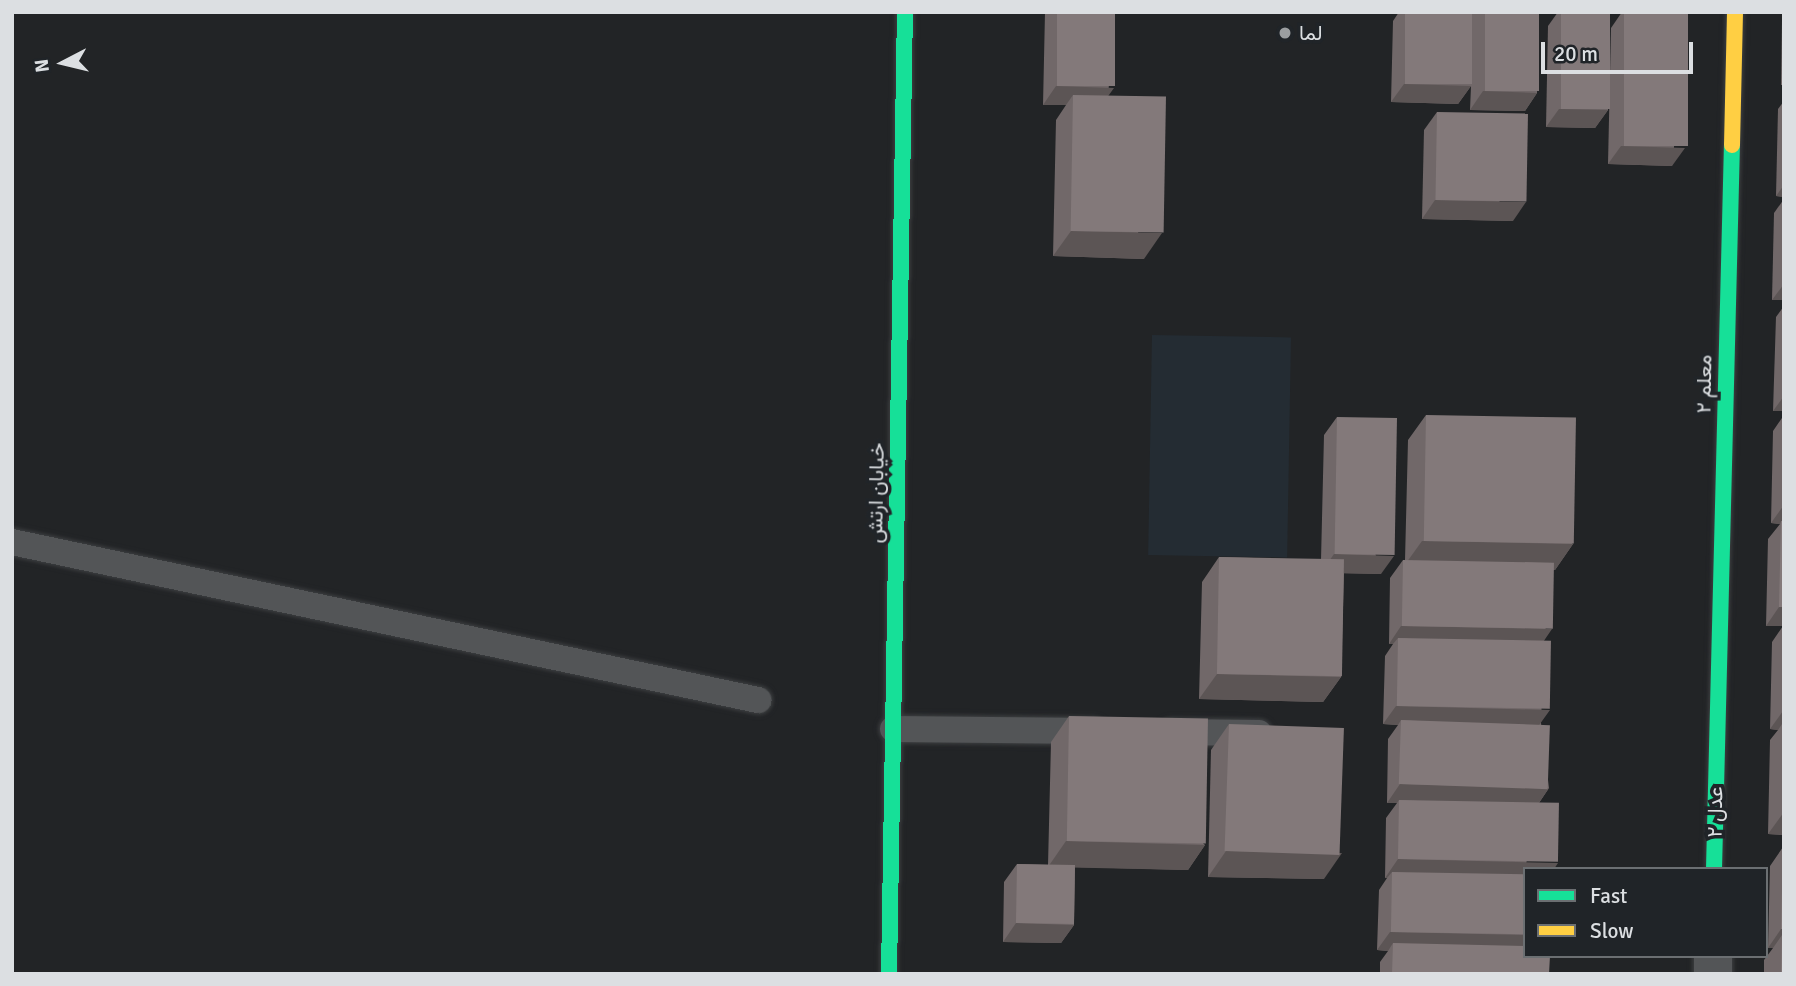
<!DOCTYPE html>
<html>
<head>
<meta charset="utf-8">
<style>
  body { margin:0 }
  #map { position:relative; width:1796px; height:986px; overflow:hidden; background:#222426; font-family:Signika,Vazirmatn,sans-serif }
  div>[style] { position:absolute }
  .built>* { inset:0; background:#242c33; transform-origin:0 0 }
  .roads { filter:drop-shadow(0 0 2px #3d3f41) drop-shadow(0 0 2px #3d3f41) }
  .lane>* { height:26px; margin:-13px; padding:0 13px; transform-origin:13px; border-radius:13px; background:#535557 }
  .street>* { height:38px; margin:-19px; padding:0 19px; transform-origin:19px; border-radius:19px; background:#535557 }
  .fast>* { height:16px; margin:-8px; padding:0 8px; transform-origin:8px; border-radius:8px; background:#16e098 }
  .slow>* { height:16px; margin:-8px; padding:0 8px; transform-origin:8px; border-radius:8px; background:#ffcf43 }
  .wall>* { inset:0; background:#716869 }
  .shaded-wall>* { inset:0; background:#5c5555 }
  .building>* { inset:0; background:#83797a; transform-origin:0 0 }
  .dots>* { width:19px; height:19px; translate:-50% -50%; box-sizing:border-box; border:4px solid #202428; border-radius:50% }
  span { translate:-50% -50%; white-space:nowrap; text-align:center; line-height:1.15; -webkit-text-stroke:7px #202428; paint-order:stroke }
  .poi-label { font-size:21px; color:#dcdfe2 }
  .left { translate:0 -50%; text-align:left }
  .street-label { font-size:21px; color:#dcdfe2 }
  .frame { position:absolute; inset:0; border:14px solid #dcdfe2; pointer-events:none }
  .legend { position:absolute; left:1523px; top:867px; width:245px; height:91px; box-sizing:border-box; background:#202428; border:2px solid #6b6f72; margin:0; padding:9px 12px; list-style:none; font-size:21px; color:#dcdfe2 }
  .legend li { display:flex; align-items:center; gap:14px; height:35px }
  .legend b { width:35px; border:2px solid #6b6f72 }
  .north { position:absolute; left:28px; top:28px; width:70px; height:70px; -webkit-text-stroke:5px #202428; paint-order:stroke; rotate:263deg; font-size:19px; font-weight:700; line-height:28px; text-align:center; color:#dcdfe2 }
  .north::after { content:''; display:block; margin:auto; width:24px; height:32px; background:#dcdfe2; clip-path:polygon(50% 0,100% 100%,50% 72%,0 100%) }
  .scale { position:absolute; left:1541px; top:42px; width:152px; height:32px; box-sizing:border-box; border:4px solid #dcdfe2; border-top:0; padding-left:9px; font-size:21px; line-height:24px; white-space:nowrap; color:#dcdfe2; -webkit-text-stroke:5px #202428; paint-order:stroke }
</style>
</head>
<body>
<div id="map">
  <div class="built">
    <div style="left:1152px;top:335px;width:139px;height:220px;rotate:1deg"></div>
  </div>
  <div class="roads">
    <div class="lane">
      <div style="left:12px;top:542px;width:763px;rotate:11.96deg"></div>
      <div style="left:893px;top:729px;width:201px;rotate:0.6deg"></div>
      <div style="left:1171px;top:732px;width:88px;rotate:0.7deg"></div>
    </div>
    <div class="street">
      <div style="left:1713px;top:974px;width:18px;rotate:-90deg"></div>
    </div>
    <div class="fast">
      <div style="left:1714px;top:869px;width:724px;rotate:-88.58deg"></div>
      <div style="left:889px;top:974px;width:962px;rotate:-89.05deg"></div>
    </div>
    <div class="slow">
      <div style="left:1732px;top:145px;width:133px;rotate:-88.7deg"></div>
    </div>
  </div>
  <div class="wall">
    <div style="clip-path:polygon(1045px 12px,1115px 12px,1108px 96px,1144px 259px,1053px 256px,1056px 120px,1066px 105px,1043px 105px)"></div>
    <div style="clip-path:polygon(1399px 12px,1539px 12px,1537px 93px,1525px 111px,1470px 110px,1471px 86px,1458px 104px,1391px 102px,1393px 21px)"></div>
    <div style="clip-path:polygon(1558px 12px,1610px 12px,1608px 110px,1595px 128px,1546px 127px,1548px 26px)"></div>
    <div style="clip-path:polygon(1622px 12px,1688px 12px,1672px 166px,1608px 164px,1611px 28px)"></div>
    <div style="clip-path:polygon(1784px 16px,1784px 85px,1781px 85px,1782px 19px)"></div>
    <div style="clip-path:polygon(1784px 101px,1784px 197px,1776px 196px,1778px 109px)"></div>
    <div style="clip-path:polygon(1437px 112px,1513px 221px,1422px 219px,1424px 130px)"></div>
    <div style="clip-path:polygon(1784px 199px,1784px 300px,1772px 300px,1774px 213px)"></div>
    <div style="clip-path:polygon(1784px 306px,1784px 411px,1773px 411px,1776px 317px)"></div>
    <div style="clip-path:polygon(1426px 415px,1573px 544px,1555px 570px,1553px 570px,1544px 641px,1541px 723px,1549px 788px,1539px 803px,1525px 869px,1549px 974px,1380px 974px,1380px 962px,1388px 951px,1377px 950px,1379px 890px,1387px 878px,1385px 878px,1386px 818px,1397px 803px,1387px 803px,1388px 739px,1398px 725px,1383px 724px,1385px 656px,1393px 644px,1389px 644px,1390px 578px,1403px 560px,1405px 560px,1408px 440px)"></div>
    <div style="clip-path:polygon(1784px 415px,1784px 835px,1768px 834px,1770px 740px,1778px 730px,1770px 729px,1772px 642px,1783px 626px,1766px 626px,1768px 539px,1780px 524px,1771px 523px,1773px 431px)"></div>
    <div style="clip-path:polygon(1337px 417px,1381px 574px,1344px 573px,1341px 677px,1323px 702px,1199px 699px,1202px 582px,1219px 557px,1321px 560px,1324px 435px)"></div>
    <div style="clip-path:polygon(1069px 716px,1205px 845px,1188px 870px,1075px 867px,1074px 925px,1061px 943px,1003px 942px,1004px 882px,1017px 864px,1048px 865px,1051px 742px)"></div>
    <div style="clip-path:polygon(1229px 724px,1324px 879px,1208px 877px,1211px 750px)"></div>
    <div style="clip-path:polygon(1783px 847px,1784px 974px,1764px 974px,1764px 960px,1773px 948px,1768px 948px,1770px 866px)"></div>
  </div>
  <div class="shaded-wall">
    <div style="clip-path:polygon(1404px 84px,1471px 86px,1458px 104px,1391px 102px)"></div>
    <div style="clip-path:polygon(1056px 86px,1114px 88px,1101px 106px,1073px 95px,1066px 105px,1043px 105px)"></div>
    <div style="clip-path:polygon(1483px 91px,1537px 93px,1525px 111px,1470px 110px)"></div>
    <div style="clip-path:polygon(1559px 109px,1608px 110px,1595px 128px,1546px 127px)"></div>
    <div style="clip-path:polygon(1621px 146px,1685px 148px,1672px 166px,1608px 164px)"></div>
    <div style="clip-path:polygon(1784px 185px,1784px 197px,1776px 196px)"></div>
    <div style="clip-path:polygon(1435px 200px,1526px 202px,1513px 221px,1422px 219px)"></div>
    <div style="clip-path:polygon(1071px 231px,1162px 233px,1144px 259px,1053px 256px)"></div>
    <div style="clip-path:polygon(1784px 284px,1784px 300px,1772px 300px)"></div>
    <div style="clip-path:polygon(1784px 396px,1784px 411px,1773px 411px)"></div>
    <div style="clip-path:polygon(1784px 505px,1784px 524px,1781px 521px,1780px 524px,1771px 523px)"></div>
    <div style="clip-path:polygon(1422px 541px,1573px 544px,1555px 570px,1404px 566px)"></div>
    <div style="clip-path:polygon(1334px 554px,1394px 556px,1381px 574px,1321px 573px)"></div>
    <div style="clip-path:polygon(1779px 607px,1784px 607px,1784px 625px,1783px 626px,1766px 626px)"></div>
    <div style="clip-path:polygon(1401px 626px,1552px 629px,1539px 648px,1398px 638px,1393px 644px,1389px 644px)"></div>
    <div style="clip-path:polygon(1217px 674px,1341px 677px,1323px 702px,1199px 699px)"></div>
    <div style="clip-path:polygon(1396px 706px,1550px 710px,1537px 728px,1401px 720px,1398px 725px,1383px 724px)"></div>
    <div style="clip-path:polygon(1783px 711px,1784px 711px,1784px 721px,1778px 730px,1770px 729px)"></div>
    <div style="clip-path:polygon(1400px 784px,1549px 788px,1536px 807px,1399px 800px,1397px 803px,1387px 803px)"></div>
    <div style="clip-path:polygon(1784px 812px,1784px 835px,1768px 834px)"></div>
    <div style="clip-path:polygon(1066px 841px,1205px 845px,1188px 870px,1048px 867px)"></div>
    <div style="clip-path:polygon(1226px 851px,1342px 853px,1324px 879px,1208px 877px)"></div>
    <div style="clip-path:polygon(1398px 859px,1558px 863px,1554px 869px,1525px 869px,1525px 881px,1392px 872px,1387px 878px,1385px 878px)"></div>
    <div style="clip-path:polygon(1016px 923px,1074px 925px,1061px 943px,1003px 942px)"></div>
    <div style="clip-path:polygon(1781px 929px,1784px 929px,1784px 948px,1782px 935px,1773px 948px,1768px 948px)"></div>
    <div style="clip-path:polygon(1390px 932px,1525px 935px,1525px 954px,1393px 943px,1388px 951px,1377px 950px)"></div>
  </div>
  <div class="building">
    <div style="left:1057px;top:12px;width:58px;height:74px"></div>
    <div style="left:1405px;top:12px;width:67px;height:72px"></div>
    <div style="left:1485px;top:12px;width:54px;height:79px"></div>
    <div style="left:1561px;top:12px;width:49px;height:97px"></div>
    <div style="left:1624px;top:12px;width:64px;height:134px"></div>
    <div style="left:1073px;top:95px;width:93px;height:136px;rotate:1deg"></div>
    <div style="left:1437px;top:112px;width:91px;height:88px;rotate:1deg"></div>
    <div style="left:1426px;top:415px;width:150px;height:126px;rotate:1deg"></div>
    <div style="left:1337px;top:417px;width:60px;height:137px;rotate:1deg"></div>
    <div style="clip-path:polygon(1781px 521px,1784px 521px,1784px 607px,1779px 607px)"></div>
    <div style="left:1219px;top:557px;width:125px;height:117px;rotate:1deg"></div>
    <div style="left:1403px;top:560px;width:151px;height:66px;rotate:1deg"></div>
    <div style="left:1398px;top:638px;width:153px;height:68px;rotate:1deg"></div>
    <div style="clip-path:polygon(1784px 661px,1784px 711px,1783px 711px)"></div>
    <div style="left:1069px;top:716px;width:139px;height:125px;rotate:1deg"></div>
    <div style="left:1401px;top:720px;width:149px;height:64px;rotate:2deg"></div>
    <div style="left:1229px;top:724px;width:115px;height:127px;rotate:2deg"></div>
    <div style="left:1399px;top:800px;width:160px;height:59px;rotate:1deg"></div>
    <div style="clip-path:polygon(1783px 847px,1784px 847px,1784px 929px,1781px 929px)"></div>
    <div style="left:1017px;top:864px;width:58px;height:59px;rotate:1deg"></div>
    <div style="left:1392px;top:872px;width:133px;height:60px;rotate:1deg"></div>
    <div style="clip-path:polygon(1782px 935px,1784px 935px,1784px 974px,1781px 974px)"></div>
    <div style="clip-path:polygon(1393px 943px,1525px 946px,1525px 956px,1550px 956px,1549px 974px,1392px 974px)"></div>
  </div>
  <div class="dots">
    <div style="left:1285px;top:33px;background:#9b9ea0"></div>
  </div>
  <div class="poi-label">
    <span class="left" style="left:1299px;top:33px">لما</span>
  </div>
  <div class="street-label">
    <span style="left:1704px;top:384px;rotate:-89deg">معلم ۲</span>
    <span style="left:876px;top:493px;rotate:-89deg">خیابان ارتش</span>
    <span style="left:1715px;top:812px;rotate:-89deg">عدل ۲</span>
  </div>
  <div class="frame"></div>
  <ul class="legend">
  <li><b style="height:9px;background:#16e098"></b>Fast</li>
  <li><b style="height:9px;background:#ffcf43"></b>Slow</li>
  </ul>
  <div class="north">N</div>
  <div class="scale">20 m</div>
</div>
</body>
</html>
